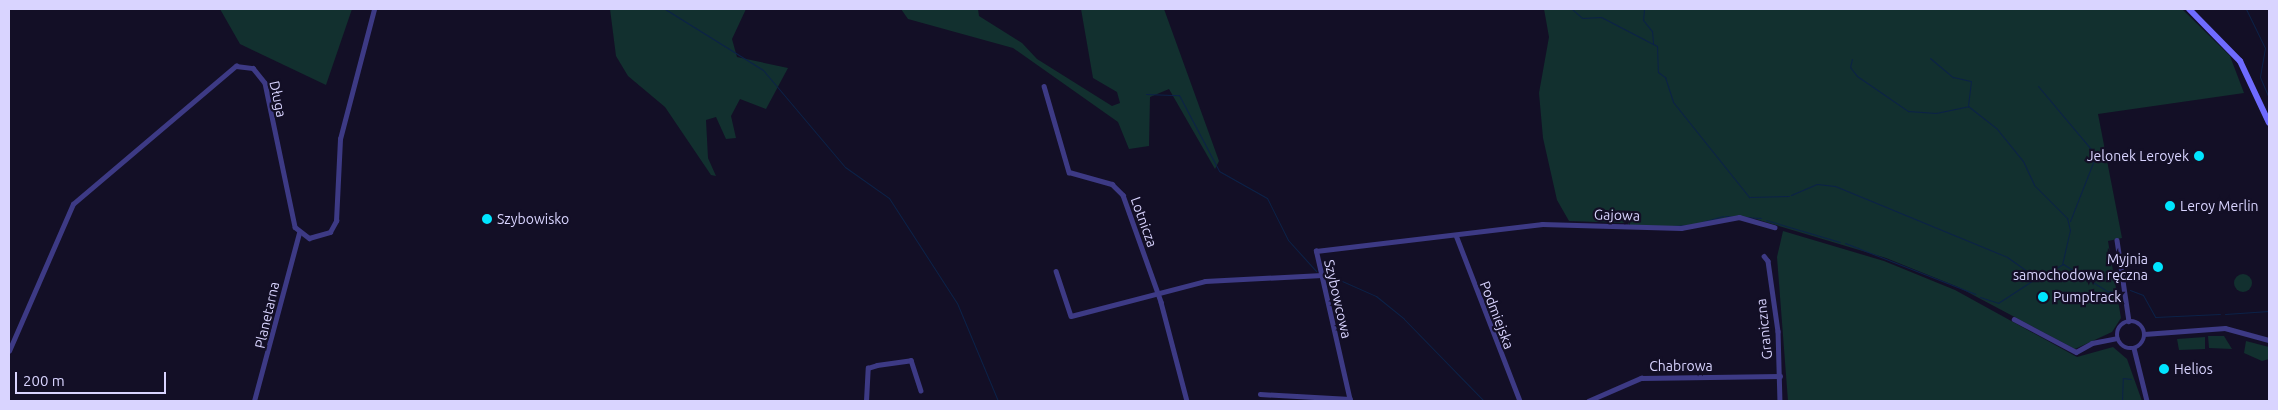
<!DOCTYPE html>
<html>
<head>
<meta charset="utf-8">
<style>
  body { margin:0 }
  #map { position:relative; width:2278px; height:410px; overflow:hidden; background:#130f26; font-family:Ubuntu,sans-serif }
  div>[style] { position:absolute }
  .green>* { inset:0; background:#12302f }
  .round { border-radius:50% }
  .stream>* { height:1px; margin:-0.5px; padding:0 0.5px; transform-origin:0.5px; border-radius:0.5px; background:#0c2248 }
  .minor>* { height:4.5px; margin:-2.25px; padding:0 2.25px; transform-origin:2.25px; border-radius:2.25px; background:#3d3a85 }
  .minor>.ring { margin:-2.25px; padding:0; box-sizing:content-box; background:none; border:4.5px solid #3d3a85; border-radius:50% }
  .secondary>* { height:6px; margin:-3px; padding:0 3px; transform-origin:3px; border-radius:3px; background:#6f6bff }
  .dots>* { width:14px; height:14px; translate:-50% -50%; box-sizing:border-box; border:2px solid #130f26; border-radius:50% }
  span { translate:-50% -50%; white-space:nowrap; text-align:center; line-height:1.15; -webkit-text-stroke:4.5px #130f26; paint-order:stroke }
  .street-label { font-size:14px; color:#d9d4ff }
  .poi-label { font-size:14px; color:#d9d4ff }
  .right { translate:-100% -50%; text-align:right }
  .left { translate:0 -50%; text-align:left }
  .frame { position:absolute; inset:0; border:10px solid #d9d4ff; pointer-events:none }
  .scale { position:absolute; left:15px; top:372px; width:151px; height:22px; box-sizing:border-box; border:2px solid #d9d4ff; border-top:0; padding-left:6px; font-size:15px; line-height:18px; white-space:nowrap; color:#d9d4ff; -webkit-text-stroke:4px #130f26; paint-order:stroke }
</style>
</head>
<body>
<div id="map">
  <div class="green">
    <div style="clip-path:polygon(220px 9px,352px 9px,326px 85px,240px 44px)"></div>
    <div style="clip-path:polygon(610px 9px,746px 9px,732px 39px,737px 57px,788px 68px,766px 109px,740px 99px,731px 116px,736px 138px,726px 139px,716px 117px,706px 120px,708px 158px,716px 176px,711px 175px,665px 107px,628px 76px,616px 56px)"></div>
    <div style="clip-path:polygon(901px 9px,978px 9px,979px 16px,1022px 43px,1037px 59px,1112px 106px,1120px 103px,1117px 92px,1093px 78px,1081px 9px,1164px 9px,1219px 161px,1215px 169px,1169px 89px,1150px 97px,1149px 146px,1129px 149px,1118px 122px,1013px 48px,908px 19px)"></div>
    <div style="clip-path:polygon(1544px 9px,2182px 9px,2230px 56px,2244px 93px,2098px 114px,2122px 238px,2108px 241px,2121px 318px,2112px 332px,2075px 349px,1958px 287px,1886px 258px,1749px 217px,1673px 227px,1628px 225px,1628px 219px,1625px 223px,1569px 221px,1557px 200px,1543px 138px,1539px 93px,1549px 37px)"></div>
    <div style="clip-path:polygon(1783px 231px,1884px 261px,1955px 290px,2077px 357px,2113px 347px,2127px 359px,2142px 401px,1788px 401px,1777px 257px)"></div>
    <div class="round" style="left:2234px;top:274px;width:18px;height:18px"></div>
    <div style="clip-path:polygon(2208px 336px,2224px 336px,2232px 349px,2209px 348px)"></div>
    <div style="clip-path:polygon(2205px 337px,2205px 349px,2179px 350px,2177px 339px)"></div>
    <div style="clip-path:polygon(2246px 341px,2269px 347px,2269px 359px,2262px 361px,2244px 353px)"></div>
  </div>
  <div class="stream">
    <div style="left:665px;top:9px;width:115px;rotate:31.9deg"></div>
    <div style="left:763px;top:70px;width:127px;rotate:49.8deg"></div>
    <div style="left:845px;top:167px;width:54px;rotate:35.2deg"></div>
    <div style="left:889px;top:198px;width:125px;rotate:57.1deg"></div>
    <div style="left:957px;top:303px;width:106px;rotate:67.3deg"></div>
    <div style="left:1572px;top:9px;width:13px;rotate:42deg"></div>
    <div style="left:1582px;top:18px;width:19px;rotate:-3deg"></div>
    <div style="left:1601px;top:17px;width:63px;rotate:27.4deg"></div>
    <div style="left:1657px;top:46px;width:26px;rotate:88deg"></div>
    <div style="left:1658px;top:72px;width:9px;rotate:36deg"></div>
    <div style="left:1665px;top:77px;width:26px;rotate:72deg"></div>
    <div style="left:1673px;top:102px;width:122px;rotate:51.3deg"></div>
    <div style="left:1749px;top:197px;width:40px;rotate:-1.4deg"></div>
    <div style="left:1644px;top:9px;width:11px;rotate:95deg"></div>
    <div style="left:1643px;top:20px;width:14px;rotate:51deg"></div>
    <div style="left:1652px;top:31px;width:12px;rotate:85deg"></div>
    <div style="left:2246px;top:9px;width:43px;rotate:64deg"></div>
    <div style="left:2265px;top:48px;width:29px;rotate:100deg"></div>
    <div style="left:2260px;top:77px;width:23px;rotate:67deg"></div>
    <div style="left:1930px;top:58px;width:30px;rotate:40deg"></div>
    <div style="left:1953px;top:77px;width:18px;rotate:13deg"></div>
    <div style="left:1971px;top:81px;width:24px;rotate:97deg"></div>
    <div style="left:1852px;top:59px;width:8px;rotate:104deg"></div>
    <div style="left:1850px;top:67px;width:11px;rotate:52deg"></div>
    <div style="left:1857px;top:76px;width:62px;rotate:34.5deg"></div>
    <div style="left:1908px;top:111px;width:28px;rotate:4deg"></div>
    <div style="left:1936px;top:113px;width:33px;rotate:-12deg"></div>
    <div style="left:1968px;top:106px;width:37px;rotate:38deg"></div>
    <div style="left:1997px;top:129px;width:41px;rotate:50.9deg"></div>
    <div style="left:2023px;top:161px;width:26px;rotate:65deg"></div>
    <div style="left:2034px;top:185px;width:47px;rotate:45deg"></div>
    <div style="left:2067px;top:218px;width:12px;rotate:76deg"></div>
    <div style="left:2070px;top:230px;width:35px;rotate:103deg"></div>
    <div style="left:2038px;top:86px;width:90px;rotate:50deg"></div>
    <div style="left:2096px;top:155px;width:71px;rotate:111.5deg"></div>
    <div style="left:1146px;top:94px;width:33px;rotate:2deg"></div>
    <div style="left:1179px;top:95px;width:86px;rotate:62.2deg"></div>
    <div style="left:1219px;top:171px;width:55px;rotate:29.4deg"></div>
    <div style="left:1267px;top:198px;width:47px;rotate:63.4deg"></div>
    <div style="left:1288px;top:240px;width:42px;rotate:47.9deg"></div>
    <div style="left:1791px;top:195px;width:28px;rotate:-23deg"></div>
    <div style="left:1817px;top:184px;width:18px;rotate:6deg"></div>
    <div style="left:1835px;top:186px;width:186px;rotate:22.4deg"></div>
    <div style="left:2007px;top:257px;width:37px;rotate:35deg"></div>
    <div style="left:2037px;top:278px;width:30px;rotate:-28deg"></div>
    <div style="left:2063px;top:264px;width:52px;rotate:31.5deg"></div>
    <div style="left:2107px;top:291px;width:13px;rotate:4deg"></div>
    <div style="left:1725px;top:216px;width:36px;rotate:3deg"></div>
    <div style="left:1766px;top:220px;width:77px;rotate:16.6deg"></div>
    <div style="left:1702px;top:222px;width:22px;rotate:-16deg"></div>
    <div style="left:1673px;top:226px;width:14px;rotate:-4deg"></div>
    <div style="left:1845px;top:243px;width:140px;rotate:21.4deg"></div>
    <div style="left:1324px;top:273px;width:57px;rotate:23.9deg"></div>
    <div style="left:1376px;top:296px;width:36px;rotate:39deg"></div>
    <div style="left:1404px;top:319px;width:115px;rotate:45.7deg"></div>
    <div style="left:2130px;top:290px;width:14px;rotate:21deg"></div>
    <div style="left:2143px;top:295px;width:25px;rotate:61deg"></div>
    <div style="left:2155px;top:317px;width:65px;rotate:-2.6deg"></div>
    <div style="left:1980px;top:297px;width:19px;rotate:18deg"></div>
    <div style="left:1998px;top:303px;width:44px;rotate:-33deg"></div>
    <div style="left:2225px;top:314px;width:44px;rotate:-3.9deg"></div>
    <div style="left:2122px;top:401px;width:23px;rotate:-88deg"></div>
    <div style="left:2123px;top:378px;width:8px;rotate:7deg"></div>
  </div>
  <div class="minor">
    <div style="left:1044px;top:86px;width:90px;rotate:73.8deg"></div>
    <div style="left:1069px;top:172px;width:45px;rotate:15.6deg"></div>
    <div style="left:1112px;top:184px;width:16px;rotate:45deg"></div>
    <div style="left:1123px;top:195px;width:114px;rotate:70.4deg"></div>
    <div style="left:1161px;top:302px;width:102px;rotate:75.3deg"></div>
    <div style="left:1456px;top:235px;width:178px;rotate:68.9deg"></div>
    <div style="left:2117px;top:240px;width:82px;rotate:81.6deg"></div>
    <div style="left:1764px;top:256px;width:6px;rotate:51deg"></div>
    <div style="left:1768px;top:261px;width:71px;rotate:81.9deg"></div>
    <div style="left:1778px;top:331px;width:70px;rotate:88.4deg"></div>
    <div style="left:1056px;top:271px;width:47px;rotate:71.6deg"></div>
    <div style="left:1071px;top:316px;width:138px;rotate:-14.6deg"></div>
    <div style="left:1205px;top:281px;width:117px;rotate:-2.9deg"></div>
    <div style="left:2014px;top:319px;width:70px;rotate:28deg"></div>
    <div style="left:2076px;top:352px;width:18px;rotate:-29deg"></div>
    <div style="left:2092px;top:343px;width:25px;rotate:-11deg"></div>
    <div class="ring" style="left:2117px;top:321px;width:23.5px;height:23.5px"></div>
    <div style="left:2144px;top:334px;width:81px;rotate:-4.2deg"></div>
    <div style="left:2225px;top:328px;width:46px;rotate:15.3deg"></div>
    <div style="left:2134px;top:348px;width:55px;rotate:76.2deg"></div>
    <div style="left:9px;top:351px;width:160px;rotate:-66.5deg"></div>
    <div style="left:73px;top:204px;width:214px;rotate:-40.3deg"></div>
    <div style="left:236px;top:66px;width:17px;rotate:7deg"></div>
    <div style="left:253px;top:68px;width:19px;rotate:51deg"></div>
    <div style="left:265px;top:83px;width:147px;rotate:78.2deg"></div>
    <div style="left:295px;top:227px;width:18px;rotate:38deg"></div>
    <div style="left:309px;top:238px;width:22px;rotate:-16deg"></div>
    <div style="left:330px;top:232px;width:13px;rotate:-61deg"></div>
    <div style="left:336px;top:221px;width:82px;rotate:-87.2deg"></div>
    <div style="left:340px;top:139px;width:134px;rotate:-75.3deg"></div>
    <div style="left:1260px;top:394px;width:90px;rotate:3.2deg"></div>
    <div style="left:254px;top:401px;width:174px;rotate:-75deg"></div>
    <div style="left:866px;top:401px;width:33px;rotate:-87deg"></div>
    <div style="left:868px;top:368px;width:9px;rotate:-18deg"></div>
    <div style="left:877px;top:365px;width:34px;rotate:-8deg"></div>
    <div style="left:911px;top:360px;width:32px;rotate:72deg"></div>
    <div style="left:1350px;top:401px;width:154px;rotate:-102.8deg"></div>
    <div style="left:1316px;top:251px;width:228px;rotate:-6.8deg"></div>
    <div style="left:1542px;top:224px;width:139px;rotate:1.6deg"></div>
    <div style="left:1681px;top:228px;width:59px;rotate:-10.7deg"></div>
    <div style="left:1739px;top:217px;width:37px;rotate:16deg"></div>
    <div style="left:1588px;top:401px;width:58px;rotate:-23.5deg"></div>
    <div style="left:1641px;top:378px;width:139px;rotate:-0.8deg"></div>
  </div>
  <div class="secondary">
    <div style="left:2189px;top:9px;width:73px;rotate:45.6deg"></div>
    <div style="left:2240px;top:61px;width:68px;rotate:64.9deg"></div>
  </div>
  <div class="dots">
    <div style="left:2199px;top:156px;background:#00e5ff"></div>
    <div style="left:2170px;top:206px;background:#00e5ff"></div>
    <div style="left:487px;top:219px;background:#00e5ff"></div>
    <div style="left:2158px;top:267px;background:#00e5ff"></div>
    <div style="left:2043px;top:297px;background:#00e5ff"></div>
    <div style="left:2164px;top:369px;background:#00e5ff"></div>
  </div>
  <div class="street-label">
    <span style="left:278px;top:99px;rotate:78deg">Długa</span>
    <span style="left:1617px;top:215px;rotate:2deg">Gajowa</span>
    <span style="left:1144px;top:222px;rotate:70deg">Lotnicza</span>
    <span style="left:1338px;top:299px;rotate:77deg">Szybowcowa</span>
    <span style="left:267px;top:315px;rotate:-77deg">Planetarna</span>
    <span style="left:1497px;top:315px;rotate:69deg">Podmiejska</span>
    <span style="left:1764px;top:329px;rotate:-96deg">Graniczna</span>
    <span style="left:1681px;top:366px">Chabrowa</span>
  </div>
  <div class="poi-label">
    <span class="right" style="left:2189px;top:156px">Jelonek Leroyek</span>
    <span class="left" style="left:2180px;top:206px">Leroy Merlin</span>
    <span class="left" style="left:497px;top:219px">Szybowisko</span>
    <span class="right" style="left:2148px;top:267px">Myjnia<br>samochodowa ręczna</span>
    <span class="left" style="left:2053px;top:297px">Pumptrack</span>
    <span class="left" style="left:2174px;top:369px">Helios</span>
  </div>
  <div class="frame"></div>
  <div class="scale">200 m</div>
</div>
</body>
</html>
